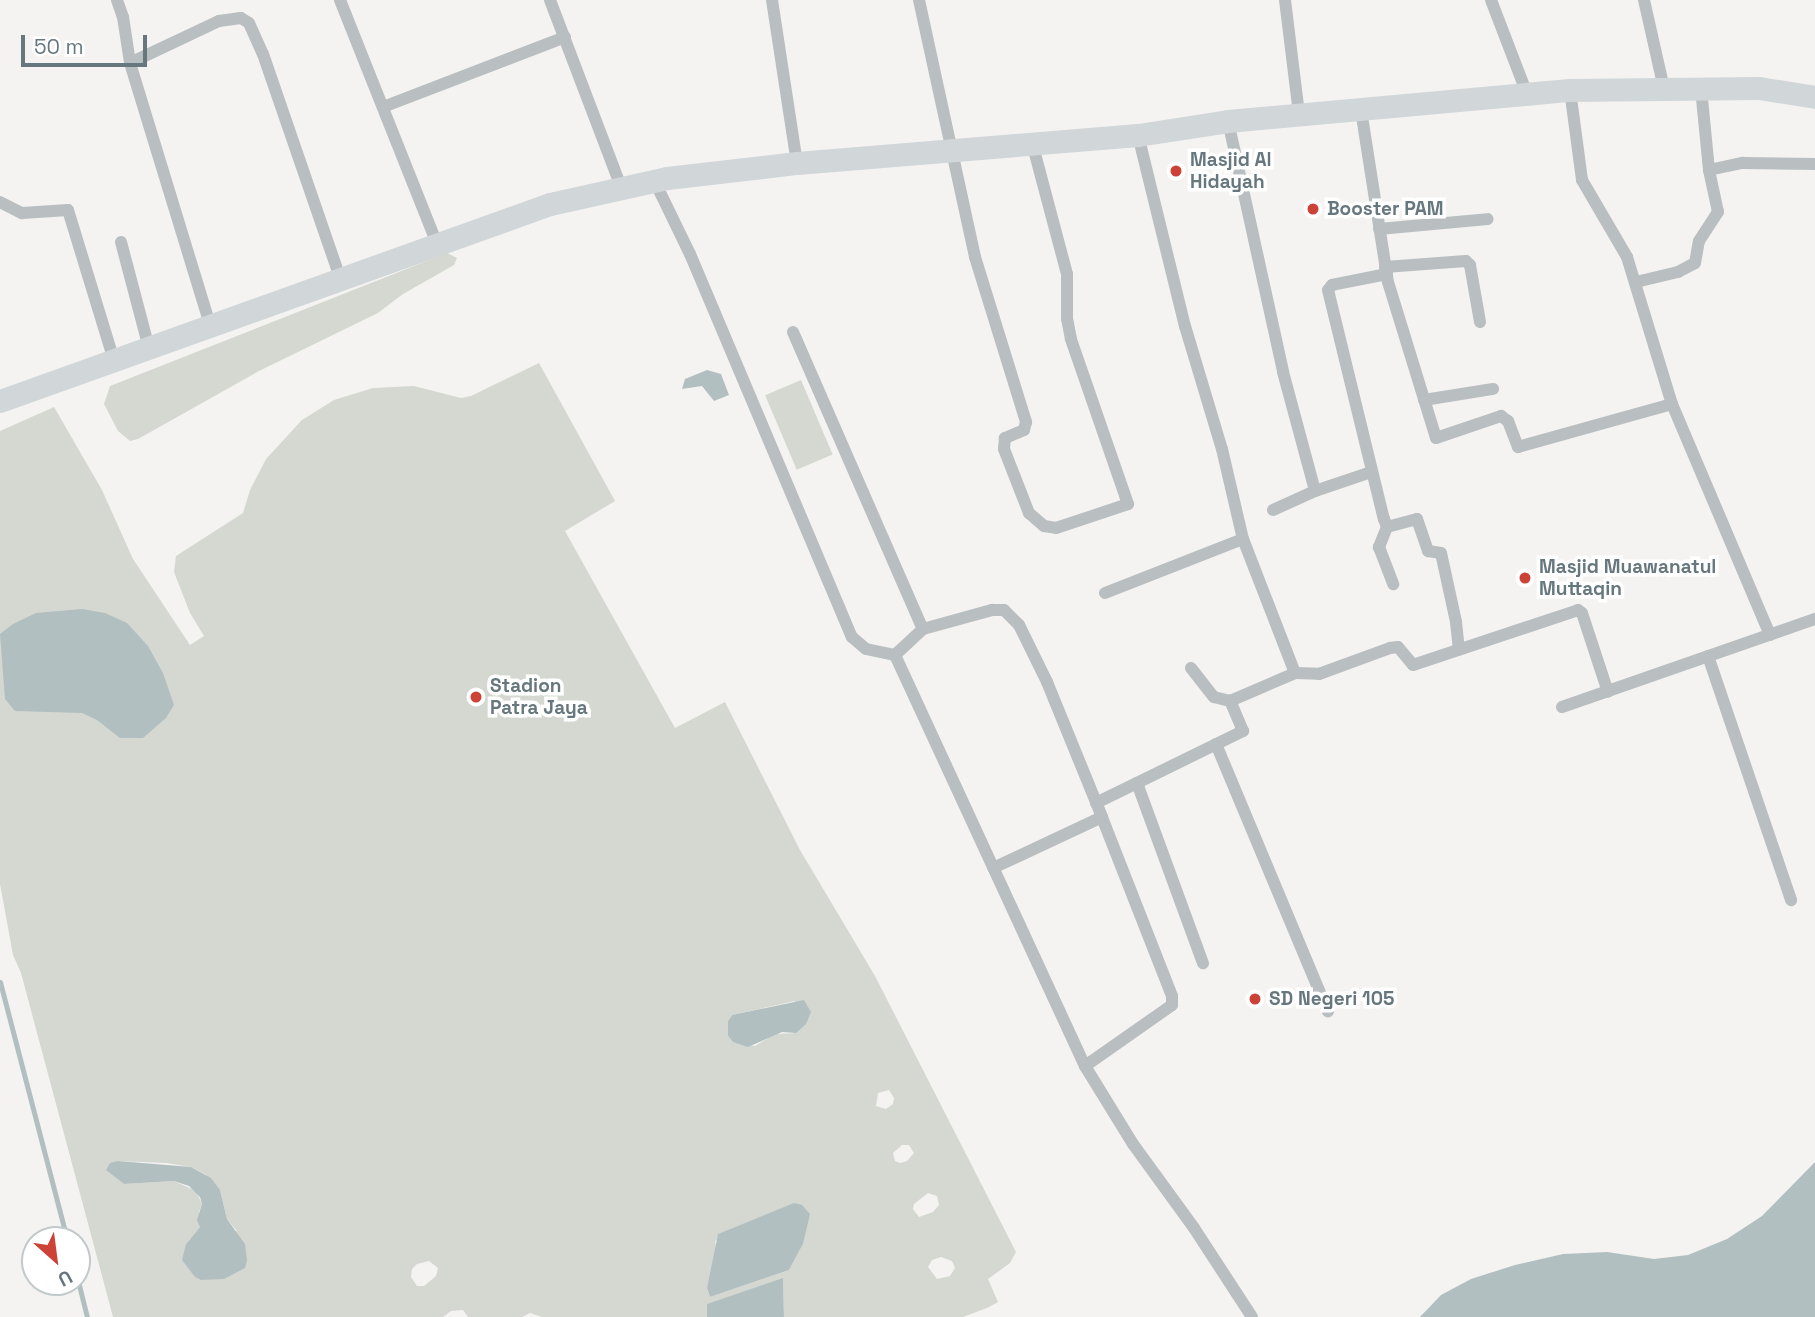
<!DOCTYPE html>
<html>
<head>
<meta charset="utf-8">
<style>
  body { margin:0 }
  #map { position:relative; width:1815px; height:1317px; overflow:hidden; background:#f4f3f1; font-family:"Space Grotesk",sans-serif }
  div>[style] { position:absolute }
  .green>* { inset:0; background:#d4d8d0; transform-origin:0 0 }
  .water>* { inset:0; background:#b2bfc1 }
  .stream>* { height:5px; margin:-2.5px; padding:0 2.5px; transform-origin:2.5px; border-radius:2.5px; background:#b2bfc1 }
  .minor>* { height:12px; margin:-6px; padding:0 6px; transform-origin:6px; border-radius:6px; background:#b9bec0 }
  .major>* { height:23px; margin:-11.5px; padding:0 11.5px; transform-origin:11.5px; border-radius:11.5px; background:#d1d6d9 }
  .dots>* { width:19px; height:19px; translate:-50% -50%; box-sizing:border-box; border:4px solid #fff; border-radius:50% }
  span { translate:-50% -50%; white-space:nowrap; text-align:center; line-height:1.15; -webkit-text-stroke:7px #fff; paint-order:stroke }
  .poi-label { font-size:19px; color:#66777e; font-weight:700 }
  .left { translate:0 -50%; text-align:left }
  .north { position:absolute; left:21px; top:1226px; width:70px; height:70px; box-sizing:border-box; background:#fff; border:2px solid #c2c9cb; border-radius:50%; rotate:152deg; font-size:19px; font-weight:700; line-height:28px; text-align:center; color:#66777e }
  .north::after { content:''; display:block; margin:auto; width:24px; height:32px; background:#cd4237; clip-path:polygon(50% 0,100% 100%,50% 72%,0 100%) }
  .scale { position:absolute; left:21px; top:35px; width:126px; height:32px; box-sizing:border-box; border:4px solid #66777e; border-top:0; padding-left:9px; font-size:21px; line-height:24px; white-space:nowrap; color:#66777e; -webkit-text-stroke:5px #fff; paint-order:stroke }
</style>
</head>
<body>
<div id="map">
  <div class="green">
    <div style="clip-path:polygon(447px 253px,457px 258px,454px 265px,403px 294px,378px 313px,259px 371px,138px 439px,130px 441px,118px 431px,104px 404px,110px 386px)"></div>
    <div style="clip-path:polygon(evenodd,539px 363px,615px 501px,565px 531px,675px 728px,725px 702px,800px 850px,875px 976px,1016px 1252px,1010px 1263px,988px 1279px,998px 1302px,987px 1308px,963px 1317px,784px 1317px,783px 1279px,708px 1304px,707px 1317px,542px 1317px,530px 1313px,522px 1317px,468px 1317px,463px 1310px,451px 1311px,443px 1317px,113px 1317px,21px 973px,13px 955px,0 884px,0 431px,54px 407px,102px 490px,133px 559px,190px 645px,204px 636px,190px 613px,174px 572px,176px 556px,243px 513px,250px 490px,266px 459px,302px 420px,334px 400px,373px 388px,414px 386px,461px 398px,471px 396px,539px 363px,795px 1001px,796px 1033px,775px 1034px,755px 1046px,733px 1042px,728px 1036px,728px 1021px,732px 1015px,795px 1001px,539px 363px,889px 1090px,894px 1098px,893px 1104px,886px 1109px,876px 1106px,878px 1093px,889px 1090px,539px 363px,902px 1145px,909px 1145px,914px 1153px,907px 1161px,900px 1163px,895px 1161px,893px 1153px,902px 1145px,539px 363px,118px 1161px,166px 1163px,191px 1167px,205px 1174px,220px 1190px,227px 1219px,237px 1231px,186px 1244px,200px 1227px,199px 1212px,202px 1204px,196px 1191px,174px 1181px,124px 1184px,107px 1170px,118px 1161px,539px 363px,928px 1193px,937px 1196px,939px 1205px,933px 1212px,919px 1217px,913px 1209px,914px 1204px,928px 1193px,539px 363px,794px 1204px,803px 1244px,789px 1270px,710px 1297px,707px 1288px,717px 1252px,715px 1241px,733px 1228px,794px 1204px,539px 363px,941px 1257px,952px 1261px,955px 1268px,950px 1276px,937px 1279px,928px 1267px,932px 1260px,941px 1257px,539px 363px,429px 1261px,438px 1268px,436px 1276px,424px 1286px,417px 1286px,411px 1277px,412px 1269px,417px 1264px,429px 1261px)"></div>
    <div style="left:801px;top:380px;width:81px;height:39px;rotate:67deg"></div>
  </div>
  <div class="water">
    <div style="clip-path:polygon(707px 370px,721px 374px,729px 395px,714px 401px,702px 386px,682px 389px,685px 379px)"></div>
    <div style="clip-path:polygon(82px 609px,105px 613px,127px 623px,148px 646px,163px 673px,174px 705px,166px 718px,143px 738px,120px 738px,97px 720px,82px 713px,15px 711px,5px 699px,0 634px,13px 624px,36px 613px)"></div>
    <div style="clip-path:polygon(804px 1000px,811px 1012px,806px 1024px,796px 1033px,782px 1032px,748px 1047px,733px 1042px,728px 1036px,728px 1021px,732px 1015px)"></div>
    <div style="clip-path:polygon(118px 1161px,191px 1167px,211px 1178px,220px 1190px,227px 1219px,245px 1244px,247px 1260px,245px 1268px,224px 1279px,201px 1280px,195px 1277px,182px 1260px,186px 1244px,200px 1227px,197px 1220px,202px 1204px,200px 1197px,189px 1186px,174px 1181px,124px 1184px,106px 1170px,110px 1163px)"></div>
    <div style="clip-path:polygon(1815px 1162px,1815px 1317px,1420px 1317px,1441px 1295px,1471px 1279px,1515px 1265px,1563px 1254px,1607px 1252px,1654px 1259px,1688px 1255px,1727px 1239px,1762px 1216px)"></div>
    <div style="clip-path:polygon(794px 1203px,802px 1205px,810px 1214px,803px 1244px,789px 1270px,710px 1297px,707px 1288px,718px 1234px)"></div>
    <div style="clip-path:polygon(783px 1278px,784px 1317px,707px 1317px,707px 1304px)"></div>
  </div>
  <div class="stream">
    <div style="left:0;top:982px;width:267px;rotate:75.4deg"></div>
    <div style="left:77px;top:1277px;width:41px;rotate:76deg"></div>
  </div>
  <div class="minor">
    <div style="left:117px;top:0;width:18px;rotate:71deg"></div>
    <div style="left:123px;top:17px;width:47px;rotate:81.3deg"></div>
    <div style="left:130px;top:63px;width:98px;rotate:-25.3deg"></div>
    <div style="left:219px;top:21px;width:22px;rotate:-8deg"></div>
    <div style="left:241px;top:18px;width:9px;rotate:32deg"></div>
    <div style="left:249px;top:23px;width:34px;rotate:66deg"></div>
    <div style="left:263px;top:54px;width:236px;rotate:71deg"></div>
    <div style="left:340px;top:0;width:263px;rotate:68.3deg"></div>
    <div style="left:550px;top:0;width:200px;rotate:69.2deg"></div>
    <div style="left:772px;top:0;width:165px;rotate:81.3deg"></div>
    <div style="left:919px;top:0;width:263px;rotate:77.7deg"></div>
    <div style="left:975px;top:257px;width:173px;rotate:72.8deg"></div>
    <div style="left:1026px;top:422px;width:8px;rotate:104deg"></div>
    <div style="left:1024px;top:430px;width:21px;rotate:157deg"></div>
    <div style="left:1005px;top:438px;width:11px;rotate:95deg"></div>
    <div style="left:1004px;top:449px;width:69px;rotate:68.7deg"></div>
    <div style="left:1029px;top:513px;width:20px;rotate:41deg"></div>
    <div style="left:1044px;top:526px;width:12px;rotate:9deg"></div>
    <div style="left:1056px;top:528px;width:76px;rotate:-18.4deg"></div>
    <div style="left:1128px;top:504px;width:175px;rotate:-109.1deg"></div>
    <div style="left:1071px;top:339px;width:20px;rotate:-101deg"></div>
    <div style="left:1067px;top:319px;width:45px;rotate:-90deg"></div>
    <div style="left:1067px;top:274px;width:137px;rotate:-104.9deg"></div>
    <div style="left:1285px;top:0;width:115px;rotate:83deg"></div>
    <div style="left:1491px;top:0;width:101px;rotate:69deg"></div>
    <div style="left:1644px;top:0;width:91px;rotate:77.3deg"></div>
    <div style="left:130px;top:63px;width:274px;rotate:73deg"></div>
    <div style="left:1570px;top:90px;width:91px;rotate:82.4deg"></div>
    <div style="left:1582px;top:180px;width:89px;rotate:59.7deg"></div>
    <div style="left:1627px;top:257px;width:154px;rotate:73deg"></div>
    <div style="left:1672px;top:404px;width:251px;rotate:67deg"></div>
    <div style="left:383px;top:107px;width:195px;rotate:-21deg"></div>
    <div style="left:1361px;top:110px;width:174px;rotate:81.1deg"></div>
    <div style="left:1388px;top:282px;width:163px;rotate:72.9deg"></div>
    <div style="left:1436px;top:438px;width:69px;rotate:-18.7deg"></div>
    <div style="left:1501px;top:416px;width:9px;rotate:36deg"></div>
    <div style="left:1508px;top:421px;width:28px;rotate:69deg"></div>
    <div style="left:1518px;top:447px;width:160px;rotate:-15.6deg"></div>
    <div style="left:1228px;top:121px;width:257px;rotate:77.6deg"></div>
    <div style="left:1283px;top:372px;width:123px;rotate:74.9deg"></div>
    <div style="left:1315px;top:491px;width:59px;rotate:-18.7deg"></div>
    <div style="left:1138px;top:135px;width:197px;rotate:76.2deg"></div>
    <div style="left:1185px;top:326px;width:128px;rotate:73.3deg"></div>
    <div style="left:1222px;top:449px;width:92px;rotate:76.9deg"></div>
    <div style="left:1243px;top:539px;width:144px;rotate:68.8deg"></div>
    <div style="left:1709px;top:170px;width:35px;rotate:-12deg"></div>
    <div style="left:1743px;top:163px;width:72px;rotate:0.8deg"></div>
    <div style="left:655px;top:182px;width:80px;rotate:64.1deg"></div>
    <div style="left:690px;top:254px;width:416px;rotate:67.1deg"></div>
    <div style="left:852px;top:637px;width:18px;rotate:41deg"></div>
    <div style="left:866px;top:649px;width:30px;rotate:12deg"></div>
    <div style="left:895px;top:655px;width:453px;rotate:65.2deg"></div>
    <div style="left:1085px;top:1066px;width:92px;rotate:58.4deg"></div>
    <div style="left:1133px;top:1144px;width:104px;rotate:54deg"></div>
    <div style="left:1194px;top:1228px;width:106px;rotate:56.9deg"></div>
    <div style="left:0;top:202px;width:25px;rotate:27deg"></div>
    <div style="left:22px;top:213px;width:46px;rotate:-3.7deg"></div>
    <div style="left:68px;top:210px;width:157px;rotate:73deg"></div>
    <div style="left:1379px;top:229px;width:109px;rotate:-5.2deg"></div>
    <div style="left:121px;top:242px;width:110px;rotate:75.2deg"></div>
    <div style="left:1385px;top:267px;width:81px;rotate:-4.2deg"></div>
    <div style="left:1466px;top:261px;width:6px;rotate:45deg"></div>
    <div style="left:1470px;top:265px;width:58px;rotate:80deg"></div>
    <div style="left:1387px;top:274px;width:56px;rotate:168.7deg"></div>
    <div style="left:1332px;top:285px;width:6px;rotate:129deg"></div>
    <div style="left:1328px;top:290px;width:236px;rotate:76.3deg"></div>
    <div style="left:1384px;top:519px;width:9px;rotate:69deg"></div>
    <div style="left:1387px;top:527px;width:31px;rotate:-15deg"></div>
    <div style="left:1417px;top:519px;width:34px;rotate:71deg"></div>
    <div style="left:1428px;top:551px;width:13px;rotate:9deg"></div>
    <div style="left:1441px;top:553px;width:71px;rotate:77.7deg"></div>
    <div style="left:1456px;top:622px;width:28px;rotate:84deg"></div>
    <div style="left:1636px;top:282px;width:43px;rotate:-13.4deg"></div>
    <div style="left:1678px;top:272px;width:19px;rotate:-28deg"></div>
    <div style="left:1695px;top:263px;width:22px;rotate:-80deg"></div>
    <div style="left:1699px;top:241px;width:35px;rotate:-57deg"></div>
    <div style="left:1718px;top:212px;width:43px;rotate:-102.1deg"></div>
    <div style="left:1709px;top:170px;width:82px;rotate:-95.6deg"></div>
    <div style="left:793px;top:332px;width:324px;rotate:66.4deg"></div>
    <div style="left:1424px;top:400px;width:70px;rotate:-9.1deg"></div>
    <div style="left:1273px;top:510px;width:46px;rotate:-24.3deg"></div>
    <div style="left:1387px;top:527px;width:22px;rotate:112deg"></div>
    <div style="left:1379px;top:547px;width:40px;rotate:69deg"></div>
    <div style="left:1105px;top:593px;width:148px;rotate:-21.4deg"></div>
    <div style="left:895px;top:655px;width:38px;rotate:-43deg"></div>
    <div style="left:923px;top:629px;width:72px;rotate:-15.4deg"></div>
    <div style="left:992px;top:610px;width:12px"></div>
    <div style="left:1004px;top:610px;width:21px;rotate:45deg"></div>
    <div style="left:1019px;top:625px;width:64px;rotate:63.8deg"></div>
    <div style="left:1047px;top:682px;width:146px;rotate:67.8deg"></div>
    <div style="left:1102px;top:817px;width:120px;rotate:154.9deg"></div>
    <div style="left:1708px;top:656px;width:258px;rotate:71.2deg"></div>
    <div style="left:1191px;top:668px;width:37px;rotate:52deg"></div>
    <div style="left:1214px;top:697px;width:16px;rotate:14deg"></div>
    <div style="left:1230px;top:701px;width:71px;rotate:-23.3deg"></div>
    <div style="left:1295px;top:673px;width:24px;rotate:2deg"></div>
    <div style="left:1319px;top:674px;width:76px;rotate:-20.1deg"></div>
    <div style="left:1390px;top:648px;width:8px;rotate:-7deg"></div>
    <div style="left:1398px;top:647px;width:23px;rotate:50deg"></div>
    <div style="left:1413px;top:665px;width:174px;rotate:-18.4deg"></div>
    <div style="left:1578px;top:610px;width:5px;rotate:37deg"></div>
    <div style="left:1582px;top:613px;width:83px;rotate:71.8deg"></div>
    <div style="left:1562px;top:707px;width:268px;rotate:-19.2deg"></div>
    <div style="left:1216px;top:744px;width:290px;rotate:67.3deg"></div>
    <div style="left:1137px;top:783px;width:192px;rotate:69.9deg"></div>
    <div style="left:1096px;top:803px;width:164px;rotate:-26.1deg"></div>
    <div style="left:1243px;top:731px;width:33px;rotate:-113deg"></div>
    <div style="left:1085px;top:1066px;width:106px;rotate:-35deg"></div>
    <div style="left:1172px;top:1005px;width:9px;rotate:-90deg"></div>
    <div style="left:1172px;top:996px;width:192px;rotate:-111.4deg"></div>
  </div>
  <div class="major">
    <div style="left:0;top:401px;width:584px;rotate:-19.71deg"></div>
    <div style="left:550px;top:204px;width:120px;rotate:-12.5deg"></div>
    <div style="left:667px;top:178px;width:131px;rotate:-6.6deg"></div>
    <div style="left:797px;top:163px;width:342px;rotate:-4.7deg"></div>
    <div style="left:1138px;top:135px;width:91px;rotate:-8.8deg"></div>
    <div style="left:1228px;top:121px;width:343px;rotate:-5.2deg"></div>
    <div style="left:1570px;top:90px;width:189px;rotate:-0.6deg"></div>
    <div style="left:1759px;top:88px;width:57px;rotate:9.1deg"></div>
  </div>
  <div class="dots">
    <div style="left:1176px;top:171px;background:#cd4237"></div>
    <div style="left:1313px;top:209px;background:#cd4237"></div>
    <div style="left:1525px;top:578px;background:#cd4237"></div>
    <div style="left:476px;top:697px;background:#cd4237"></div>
    <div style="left:1255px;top:999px;background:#cd4237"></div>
  </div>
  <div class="poi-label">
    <span class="left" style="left:1190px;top:171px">Masjid Al<br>Hidayah</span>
    <span class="left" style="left:1327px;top:209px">Booster PAM</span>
    <span class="left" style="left:1539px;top:578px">Masjid Muawanatul<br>Muttaqin</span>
    <span class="left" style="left:490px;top:697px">Stadion<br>Patra Jaya</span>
    <span class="left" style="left:1269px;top:999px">SD Negeri 105</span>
  </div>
  <div class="north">U</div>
  <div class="scale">50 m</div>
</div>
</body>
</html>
